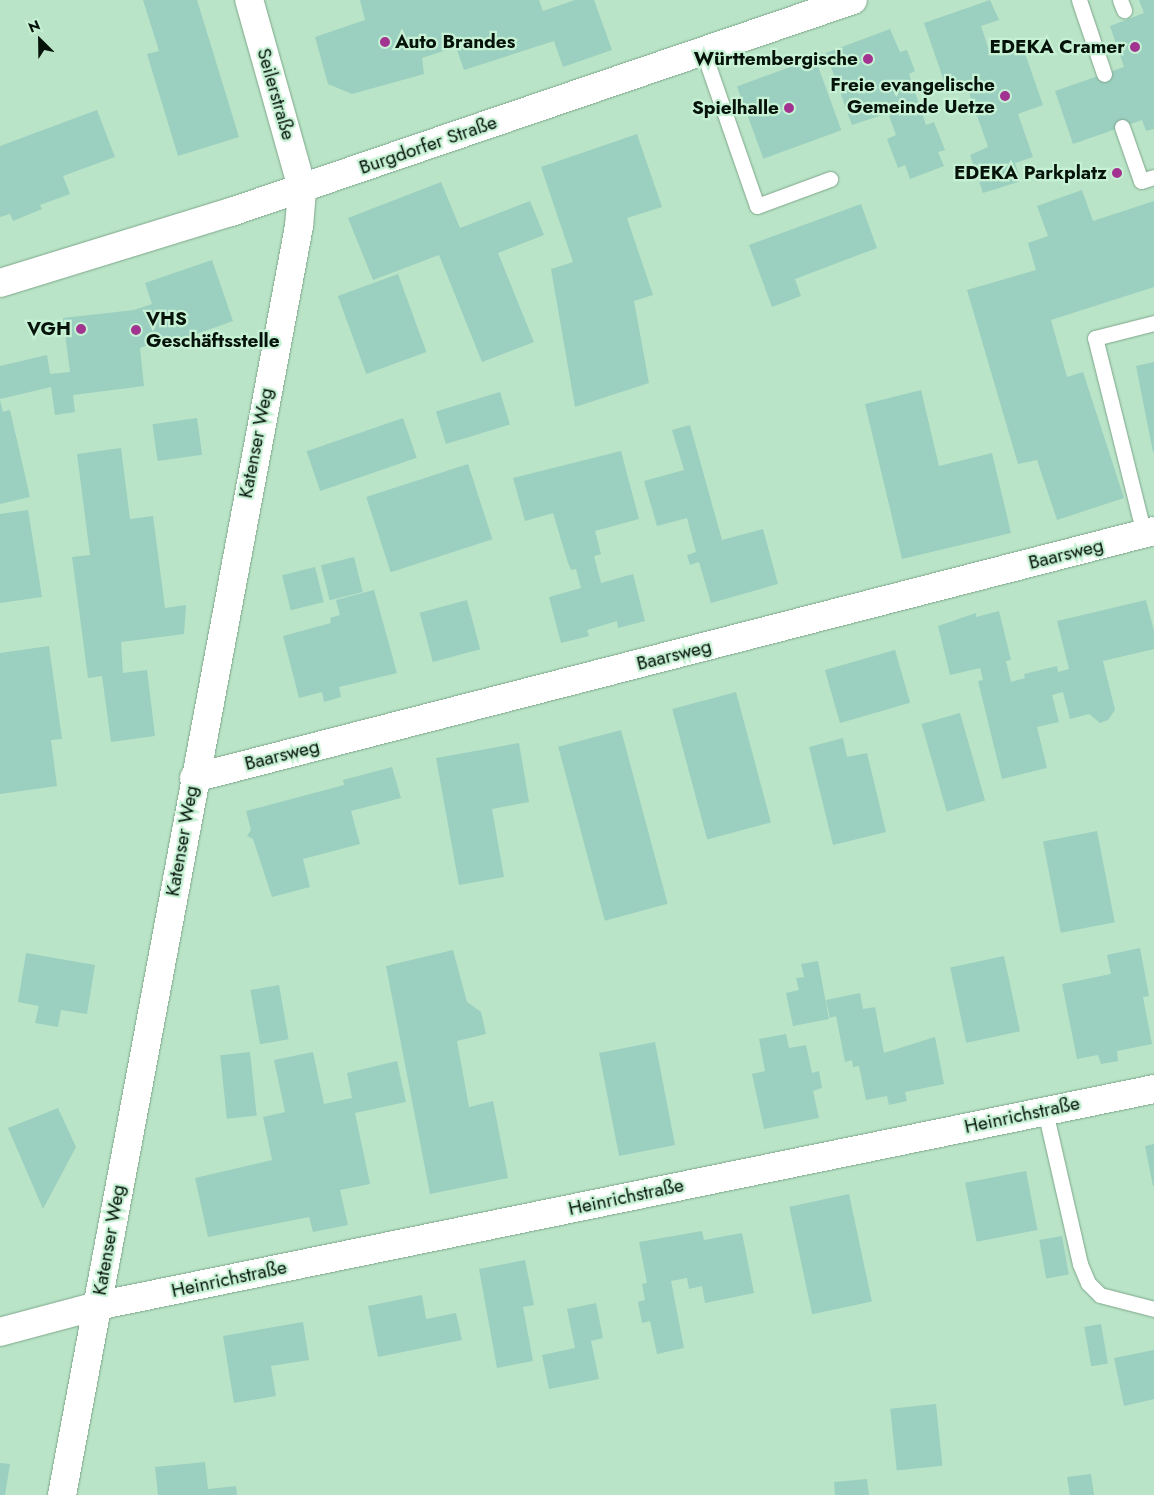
<!DOCTYPE html>
<html>
<head>
<meta charset="utf-8">
<style>
  body { margin:0 }
  #map { position:relative; width:1154px; height:1495px; overflow:hidden; background:#bae4c7; font-family:Jost,sans-serif }
  div>[style] { position:absolute }
  .building>* { inset:0; background:#9bcfc0; transform-origin:0 0 }
  .roads { filter:drop-shadow(0 0 1px #7ea68b) drop-shadow(0 0 1px #7ea68b) }
  .service>* { height:15px; margin:-7.5px; padding:0 7.5px; transform-origin:7.5px; border-radius:7.5px; background:#fff }
  .minor>* { height:28px; margin:-14px; padding:0 14px; transform-origin:14px; border-radius:14px; background:#fff }
  .secondary>* { height:28px; margin:-14px; padding:0 14px; transform-origin:14px; border-radius:14px; background:#fff }
  .dots>* { width:14px; height:14px; translate:-50% -50%; box-sizing:border-box; border:2px solid #c7f1d4; border-radius:50% }
  span { translate:-50% -50%; white-space:nowrap; text-align:center; line-height:1.15; -webkit-text-stroke:4.5px #c7f1d4; paint-order:stroke }
  .poi-label { font-size:19px; color:#05130a; font-weight:700 }
  .left { translate:0 -50%; text-align:left }
  .right { translate:-100% -50%; text-align:right }
  .street-label { font-size:19px; color:#05130a }
  .north { position:absolute; left:15px; top:15px; width:50px; height:50px; -webkit-text-stroke:4px #c7f1d4; paint-order:stroke; rotate:337deg; font-size:14px; font-weight:700; line-height:20px; text-align:center; color:#05130a }
  .north::after { content:''; display:block; margin:auto; width:18px; height:22px; background:#05130a; clip-path:polygon(50% 0,100% 100%,50% 72%,0 100%) }
</style>
</head>
<body>
<div id="map">
  <div class="building">
    <div style="clip-path:polygon(143px 0,197px 0,239px 137px,178px 156px,147px 54px,159px 51px)"></div>
    <div style="clip-path:polygon(360px 0,539px 0,543px 11px,575px 0,594px 0,612px 50px,563px 67px,554px 41px,464px 70px,456px 47px,422px 58px,424px 74px,352px 94px,328px 84px,315px 37px,365px 20px)"></div>
    <div style="clip-path:polygon(990px 0,999px 20px,981px 26px,989px 50px,1020px 39px,1043px 105px,1018px 114px,1033px 157px,1015px 163px,1021px 181px,983px 193px,970px 155px,988px 147px,965px 81px,946px 87px,924px 23px)"></div>
    <div style="clip-path:polygon(1139px 0,1154px 0,1154px 129px,1146px 131px,1142px 120px,1073px 144px,1055px 91px,1124px 67px,1110px 26px,1144px 13px)"></div>
    <div style="clip-path:polygon(890px 29px,900px 52px,907px 50px,915px 71px,909px 74px,926px 125px,934px 122px,945px 150px,938px 152px,944px 166px,910px 179px,905px 165px,898px 168px,887px 139px,896px 135px,888px 113px,852px 125px,826px 53px)"></div>
    <div style="left:815px;top:58px;width:77px;height:83px;rotate:70deg"></div>
    <div style="clip-path:polygon(97px 110px,115px 157px,63px 176px,70px 194px,40px 205px,42px 209px,13px 221px,10px 214px,0 217px,0 146px)"></div>
    <div style="clip-path:polygon(637px 134px,662px 207px,627px 218px,653px 295px,634px 301px,649px 383px,575px 407px,551px 269px,573px 262px,541px 167px)"></div>
    <div style="clip-path:polygon(441px 182px,460px 228px,530px 201px,544px 235px,498px 253px,534px 342px,482px 362px,439px 255px,373px 280px,348px 218px)"></div>
    <div style="clip-path:polygon(1082px 190px,1093px 221px,1154px 201px,1154px 287px,1051px 320px,1067px 377px,1083px 372px,1124px 498px,1057px 520px,1037px 460px,1018px 464px,967px 290px,1036px 270px,1028px 243px,1048px 236px,1037px 206px)"></div>
    <div style="clip-path:polygon(861px 204px,877px 248px,795px 279px,801px 296px,772px 307px,749px 245px)"></div>
    <div style="clip-path:polygon(212px 260px,233px 321px,165px 345px,164px 339px,140px 348px,144px 386px,73px 395px,75px 412px,55px 415px,51px 387px,0 399px,0 366px,47px 355px,50px 374px,70px 372px,63px 318px,134px 310px,152px 304px,145px 283px)"></div>
    <div style="left:398px;top:274px;width:83px;height:64px;rotate:70deg"></div>
    <div style="clip-path:polygon(1154px 362px,1154px 452px,1153px 452px,1136px 366px)"></div>
    <div style="clip-path:polygon(921px 390px,939px 466px,992px 453px,1011px 533px,902px 559px,865px 404px)"></div>
    <div style="left:500px;top:392px;width:34px;height:67px;rotate:73deg"></div>
    <div style="clip-path:polygon(0 400px,3px 412px,10px 410px,30px 497px,0 504px)"></div>
    <div style="left:197px;top:418px;width:37px;height:45px;rotate:82deg"></div>
    <div style="left:403px;top:418px;width:42px;height:102px;rotate:71deg"></div>
    <div style="clip-path:polygon(690px 425px,722px 540px,763px 529px,778px 584px,711px 603px,699px 562px,690px 565px,687px 555px,696px 552px,687px 518px,657px 526px,644px 481px,684px 470px,672px 430px)"></div>
    <div style="clip-path:polygon(121px 448px,130px 519px,153px 516px,165px 608px,186px 605px,184px 634px,121px 642px,123px 673px,147px 670px,155px 736px,111px 742px,102px 676px,88px 678px,72px 557px,90px 555px,77px 454px)"></div>
    <div style="clip-path:polygon(621px 451px,639px 519px,595px 531px,601px 554px,594px 556px,601px 583px,633px 574px,645px 621px,618px 628px,617px 621px,587px 630px,589px 636px,561px 643px,549px 597px,581px 588px,576px 569px,571px 570px,568px 563px,553px 513px,525px 521px,513px 478px)"></div>
    <div style="left:468px;top:464px;width:79px;height:107px;rotate:72deg"></div>
    <div style="clip-path:polygon(28px 510px,42px 597px,0 603px,0 514px)"></div>
    <div style="left:354px;top:557px;width:36px;height:34px;rotate:76deg"></div>
    <div style="left:315px;top:567px;width:36px;height:34px;rotate:76deg"></div>
    <div style="clip-path:polygon(374px 590px,397px 673px,339px 687px,341px 697px,324px 702px,322px 692px,299px 698px,283px 636px,331px 623px,330px 618px,340px 615px,336px 600px)"></div>
    <div style="left:467px;top:600px;width:51px;height:49px;rotate:75deg"></div>
    <div style="clip-path:polygon(1146px 600px,1154px 631px,1154px 649px,1103px 661px,1115px 710px,1108px 720px,1100px 723px,1089px 714px,1070px 719px,1063px 692px,1052px 695px,1059px 722px,1037px 727px,1047px 768px,1002px 779px,978px 681px,983px 680px,980px 668px,950px 675px,938px 626px,976px 613px,976px 617px,999px 611px,1011px 660px,1006px 661px,1011px 682px,1025px 678px,1024px 674px,1057px 666px,1058px 672px,1069px 669px,1057px 621px)"></div>
    <div style="clip-path:polygon(49px 646px,62px 739px,51px 740px,57px 786px,0 794px,0 653px)"></div>
    <div style="left:895px;top:650px;width:55px;height:73px;rotate:74deg"></div>
    <div style="left:736px;top:692px;width:135px;height:66px;rotate:75deg"></div>
    <div style="left:960px;top:713px;width:91px;height:40px;rotate:74deg"></div>
    <div style="left:621px;top:730px;width:180px;height:65px;rotate:75deg"></div>
    <div style="clip-path:polygon(843px 738px,847px 757px,867px 753px,886px 832px,833px 845px,809px 747px)"></div>
    <div style="clip-path:polygon(519px 743px,529px 802px,492px 809px,504px 877px,459px 885px,436px 758px)"></div>
    <div style="clip-path:polygon(392px 767px,401px 798px,351px 811px,360px 844px,303px 859px,310px 887px,272px 897px,253px 839px,247px 836px,251px 830px,246px 811px,344px 785px,343px 780px)"></div>
    <div style="left:1097px;top:831px;width:93px;height:55px;rotate:79deg"></div>
    <div style="clip-path:polygon(1140px 948px,1149px 996px,1143px 997px,1152px 1044px,1117px 1051px,1118px 1061px,1101px 1064px,1098px 1055px,1077px 1059px,1062px 984px,1111px 974px,1107px 955px)"></div>
    <div style="clip-path:polygon(453px 950px,467px 1002px,481px 1012px,486px 1034px,457px 1041px,469px 1107px,493px 1101px,508px 1178px,430px 1194px,386px 966px)"></div>
    <div style="clip-path:polygon(26px 953px,95px 965px,87px 1014px,61px 1010px,58px 1027px,35px 1023px,39px 1006px,18px 1002px)"></div>
    <div style="left:1004px;top:956px;width:77px;height:55px;rotate:78deg"></div>
    <div style="clip-path:polygon(818px 961px,829px 1019px,793px 1026px,786px 993px,799px 990px,796px 978px,804px 977px,801px 964px)"></div>
    <div style="left:279px;top:985px;width:55px;height:29px;rotate:80deg"></div>
    <div style="clip-path:polygon(860px 993px,863px 1009px,875px 1007px,884px 1053px,935px 1037px,944px 1084px,905px 1092px,907px 1101px,889px 1105px,887px 1096px,866px 1100px,859px 1066px,853px 1067px,852px 1060px,845px 1062px,836px 1016px,830px 1018px,826px 1000px)"></div>
    <div style="clip-path:polygon(786px 1034px,789px 1048px,806px 1045px,812px 1073px,819px 1071px,822px 1088px,813px 1091px,819px 1118px,764px 1129px,752px 1074px,765px 1071px,759px 1039px)"></div>
    <div style="left:655px;top:1042px;width:105px;height:57px;rotate:79deg"></div>
    <div style="left:250px;top:1052px;width:64px;height:30px;rotate:84deg"></div>
    <div style="clip-path:polygon(313px 1052px,324px 1104px,352px 1098px,347px 1073px,397px 1061px,406px 1102px,355px 1113px,370px 1184px,340px 1190px,348px 1225px,313px 1232px,309px 1217px,208px 1237px,195px 1178px,272px 1160px,263px 1117px,285px 1112px,274px 1060px)"></div>
    <div style="clip-path:polygon(58px 1108px,76px 1147px,43px 1209px,8px 1128px)"></div>
    <div style="clip-path:polygon(1154px 1144px,1154px 1186px,1153px 1186px,1145px 1146px)"></div>
    <div style="left:1026px;top:1171px;width:60px;height:62px;rotate:79deg"></div>
    <div style="left:849px;top:1194px;width:110px;height:61px;rotate:78deg"></div>
    <div style="clip-path:polygon(702px 1231px,704px 1240px,742px 1233px,754px 1293px,705px 1303px,702px 1286px,689px 1289px,687px 1278px,671px 1281px,684px 1348px,657px 1354px,650px 1321px,642px 1323px,638px 1302px,645px 1300px,642px 1284px,647px 1283px,639px 1242px)"></div>
    <div style="left:1062px;top:1236px;width:39px;height:23px;rotate:80deg"></div>
    <div style="clip-path:polygon(525px 1260px,534px 1305px,523px 1307px,533px 1361px,497px 1368px,479px 1269px)"></div>
    <div style="clip-path:polygon(422px 1295px,426px 1319px,456px 1313px,462px 1340px,378px 1357px,368px 1306px)"></div>
    <div style="clip-path:polygon(596px 1303px,603px 1338px,591px 1341px,599px 1379px,549px 1389px,542px 1355px,575px 1348px,567px 1309px)"></div>
    <div style="clip-path:polygon(303px 1322px,309px 1360px,271px 1366px,276px 1396px,234px 1403px,223px 1336px)"></div>
    <div style="left:1101px;top:1324px;width:40px;height:17px;rotate:80deg"></div>
    <div style="clip-path:polygon(1154px 1350px,1154px 1399px,1124px 1406px,1114px 1358px)"></div>
    <div style="left:936px;top:1404px;width:62px;height:46px;rotate:84deg"></div>
    <div style="clip-path:polygon(205px 1462px,208px 1489px,236px 1486px,237px 1495px,158px 1495px,155px 1467px)"></div>
    <div style="clip-path:polygon(0 1463px,10px 1464px,5px 1495px,0 1495px)"></div>
    <div style="clip-path:polygon(1091px 1474px,1094px 1495px,1070px 1495px,1067px 1477px)"></div>
    <div style="clip-path:polygon(867px 1479px,869px 1495px,835px 1495px,834px 1482px)"></div>
  </div>
  <div class="roads">
    <div class="service">
      <div style="left:1079px;top:0;width:78px;rotate:71.3deg"></div>
      <div style="left:1120px;top:0;width:11px;rotate:68deg"></div>
      <div style="left:703px;top:51px;width:164px;rotate:70.8deg"></div>
      <div style="left:757px;top:206px;width:78px;rotate:-20.3deg"></div>
      <div style="left:1122px;top:127px;width:57px;rotate:70.6deg"></div>
      <div style="left:1141px;top:181px;width:14px;rotate:-17deg"></div>
      <div style="left:1144px;top:534px;width:202px;rotate:-104deg"></div>
      <div style="left:1095px;top:338px;width:61px;rotate:-14.3deg"></div>
      <div style="left:1045px;top:1111px;width:157px;rotate:77.1deg"></div>
      <div style="left:1080px;top:1264px;width:21px;rotate:67deg"></div>
      <div style="left:1088px;top:1283px;width:17px;rotate:45deg"></div>
      <div style="left:1100px;top:1295px;width:56px;rotate:14.5deg"></div>
    </div>
    <div class="minor">
      <div style="left:194px;top:778px;width:991px;rotate:-14.43deg"></div>
      <div style="left:0;top:1332px;width:100px;rotate:-15deg"></div>
      <div style="left:97px;top:1306px;width:1079px;rotate:-11.6deg"></div>
      <div style="left:62px;top:1495px;width:1291px;rotate:-79.42deg"></div>
      <div style="left:299px;top:226px;width:38px;rotate:-85deg"></div>
      <div style="left:302px;top:188px;width:195px;rotate:-105.7deg"></div>
    </div>
    <div class="secondary">
      <div style="left:0;top:283px;width:242px;rotate:-17.1deg"></div>
      <div style="left:231px;top:212px;width:657px;rotate:-18.82deg"></div>
    </div>
  </div>
  <div class="dots">
    <div style="left:385px;top:42px;background:#a23390"></div>
    <div style="left:1135px;top:47px;background:#a23390"></div>
    <div style="left:868px;top:59px;background:#a23390"></div>
    <div style="left:1005px;top:96px;background:#a23390"></div>
    <div style="left:789px;top:108px;background:#a23390"></div>
    <div style="left:1117px;top:173px;background:#a23390"></div>
    <div style="left:81px;top:329px;background:#a23390"></div>
    <div style="left:136px;top:330px;background:#a23390"></div>
  </div>
  <div class="poi-label">
    <span class="left" style="left:395px;top:42px">Auto Brandes</span>
    <span class="right" style="left:1125px;top:47px">EDEKA Cramer</span>
    <span class="right" style="left:858px;top:59px">Württembergische</span>
    <span class="right" style="left:995px;top:96px">Freie evangelische<br>Gemeinde Uetze</span>
    <span class="right" style="left:779px;top:108px">Spielhalle</span>
    <span class="right" style="left:1107px;top:173px">EDEKA Parkplatz</span>
    <span class="left" style="left:146px;top:330px">VHS<br>Geschäftsstelle</span>
    <span class="right" style="left:71px;top:329px">VGH</span>
  </div>
  <div class="street-label">
    <span style="left:276px;top:94px;rotate:74deg">Seilerstraße</span>
    <span style="left:428px;top:145px;rotate:-19deg">Burgdorfer Straße</span>
    <span style="left:256px;top:443px;rotate:-79deg">Katenser Weg</span>
    <span style="left:1066px;top:554px;rotate:-14deg">Baarsweg</span>
    <span style="left:674px;top:655px;rotate:-14deg">Baarsweg</span>
    <span style="left:282px;top:755px;rotate:-14deg">Baarsweg</span>
    <span style="left:182px;top:841px;rotate:-80deg">Katenser Weg</span>
    <span style="left:1022px;top:1115px;rotate:-12deg">Heinrichstraße</span>
    <span style="left:626px;top:1197px;rotate:-12deg">Heinrichstraße</span>
    <span style="left:109px;top:1240px;rotate:-80deg">Katenser Weg</span>
    <span style="left:229px;top:1279px;rotate:-12deg">Heinrichstraße</span>
  </div>
  <div class="north">N</div>
</div>
</body>
</html>
